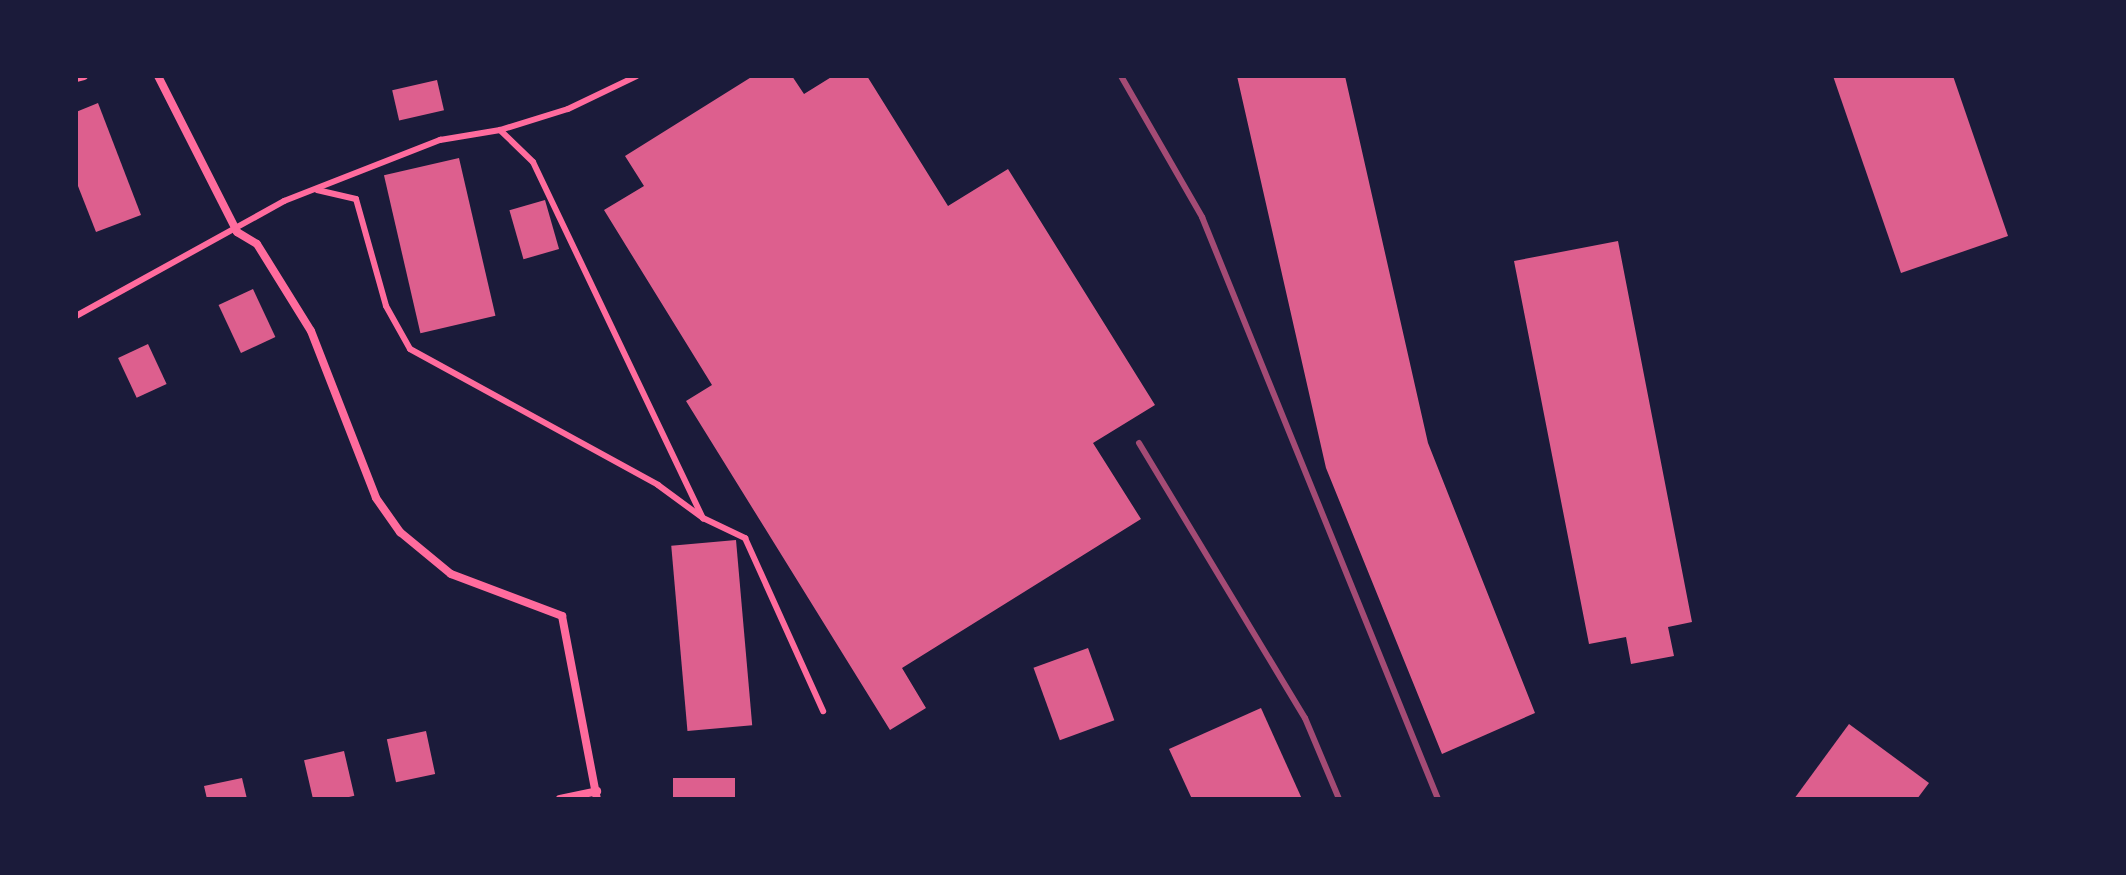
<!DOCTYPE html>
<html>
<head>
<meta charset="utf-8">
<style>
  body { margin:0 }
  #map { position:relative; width:2126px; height:875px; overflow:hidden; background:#1b1b3a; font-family:Roboto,sans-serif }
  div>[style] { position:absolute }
  .building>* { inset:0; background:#dd5f8e; transform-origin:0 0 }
  .service>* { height:6px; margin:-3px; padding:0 3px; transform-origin:3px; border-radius:3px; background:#ff6b9d }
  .minor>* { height:8px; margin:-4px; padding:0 4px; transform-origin:4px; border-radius:4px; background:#ff6b9d }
  .rail>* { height:6px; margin:-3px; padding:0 3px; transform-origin:3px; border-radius:3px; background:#a44b75 }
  span { translate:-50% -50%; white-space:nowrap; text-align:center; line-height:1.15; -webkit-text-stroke:7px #1b1b3a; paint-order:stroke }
  .frame { position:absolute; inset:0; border:78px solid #1b1b3a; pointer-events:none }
</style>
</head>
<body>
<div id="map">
  <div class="building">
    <div style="clip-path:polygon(753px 76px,792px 76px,804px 94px,833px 76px,867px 76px,948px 206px,1008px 169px,1155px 405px,1093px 443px,1141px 519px,902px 668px,926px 708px,890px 730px,686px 401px,712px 385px,604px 210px,644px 186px,625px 156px)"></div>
    <div style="clip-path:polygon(1237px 76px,1345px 76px,1428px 443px,1535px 713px,1442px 754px,1326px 468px)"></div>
    <div style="clip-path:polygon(1833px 76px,1953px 76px,2008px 236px,1901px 273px)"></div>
    <div style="left:437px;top:80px;width:31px;height:46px;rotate:77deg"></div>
    <div style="clip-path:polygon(98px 103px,141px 215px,96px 232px,76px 181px,76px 112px)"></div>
    <div style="left:459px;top:158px;width:162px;height:77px;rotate:77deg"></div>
    <div style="left:545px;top:200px;width:51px;height:37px;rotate:74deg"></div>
    <div style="clip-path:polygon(1618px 241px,1692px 622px,1668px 627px,1674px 656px,1631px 664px,1626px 637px,1589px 644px,1514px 261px)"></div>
    <div style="left:253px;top:289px;width:53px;height:38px;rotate:65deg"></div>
    <div style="left:148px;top:344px;width:44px;height:33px;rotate:65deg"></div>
    <div style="left:736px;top:540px;width:186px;height:65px;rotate:85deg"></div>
    <div style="left:1088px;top:648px;width:77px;height:58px;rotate:70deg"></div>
    <div style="clip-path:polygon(1261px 708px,1302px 799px,1192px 799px,1169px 749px)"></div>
    <div style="clip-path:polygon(1849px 724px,1929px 783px,1917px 799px,1794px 799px)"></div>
    <div style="left:426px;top:731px;width:44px;height:40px;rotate:78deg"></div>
    <div style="left:344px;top:751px;width:46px;height:41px;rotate:77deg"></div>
    <div style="clip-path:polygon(242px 778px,247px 799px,207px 799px,204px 786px)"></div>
    <div style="left:673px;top:778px;width:62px;height:21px"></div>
  </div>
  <div class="service">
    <div style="left:500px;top:130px;width:71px;rotate:-17.2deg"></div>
    <div style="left:568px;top:109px;width:76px;rotate:-25.6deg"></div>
    <div style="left:317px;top:190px;width:40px;rotate:13deg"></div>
    <div style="left:356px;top:199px;width:111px;rotate:74.3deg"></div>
    <div style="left:386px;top:306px;width:49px;rotate:60.8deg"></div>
    <div style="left:410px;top:349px;width:283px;rotate:28.7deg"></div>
    <div style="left:658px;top:485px;width:56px;rotate:36.3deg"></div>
    <div style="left:703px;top:518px;width:47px;rotate:25.5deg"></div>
    <div style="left:745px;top:538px;width:190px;rotate:65.7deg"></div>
    <div style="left:76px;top:316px;width:238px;rotate:-28.9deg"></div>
    <div style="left:284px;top:201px;width:168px;rotate:-21.4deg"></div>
    <div style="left:440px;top:140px;width:61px;rotate:-9.5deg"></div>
    <div style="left:500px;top:130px;width:46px;rotate:44.1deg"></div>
    <div style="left:533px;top:162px;width:395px;rotate:64.5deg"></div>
  </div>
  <div class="minor">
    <div style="left:158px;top:76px;width:175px;rotate:63.1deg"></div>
    <div style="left:237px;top:232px;width:23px;rotate:31deg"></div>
    <div style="left:257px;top:244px;width:102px;rotate:58.2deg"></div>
    <div style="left:311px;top:331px;width:179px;rotate:68.7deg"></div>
    <div style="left:376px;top:498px;width:42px;rotate:54.8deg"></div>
    <div style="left:400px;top:532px;width:66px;rotate:39.5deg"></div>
    <div style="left:451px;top:574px;width:119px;rotate:20.7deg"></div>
    <div style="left:562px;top:616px;width:186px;rotate:79.2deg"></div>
    <div style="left:76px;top:78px;width:8px;rotate:-14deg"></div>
    <div style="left:560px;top:799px;width:38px;rotate:-12deg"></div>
  </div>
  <div class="rail">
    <div style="left:1121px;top:76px;width:163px;rotate:60.1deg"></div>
    <div style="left:1202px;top:217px;width:628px;rotate:67.93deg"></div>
    <div style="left:1139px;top:443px;width:321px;rotate:58.9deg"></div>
    <div style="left:1305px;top:718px;width:88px;rotate:67.2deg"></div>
  </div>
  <div class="frame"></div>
</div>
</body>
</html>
